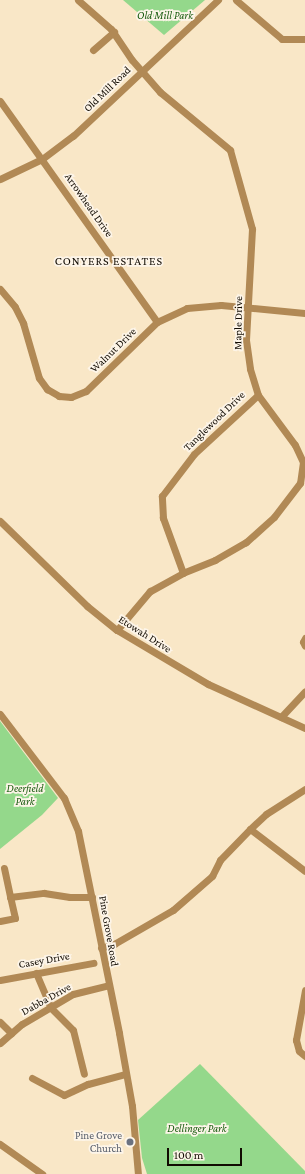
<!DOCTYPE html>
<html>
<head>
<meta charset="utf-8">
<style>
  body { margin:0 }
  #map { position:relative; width:305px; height:1174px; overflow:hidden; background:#f9e7c7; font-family:"Crimson Pro",serif }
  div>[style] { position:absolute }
  .green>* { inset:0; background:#94d88b }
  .minor>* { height:7px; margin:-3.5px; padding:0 3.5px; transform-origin:3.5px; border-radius:3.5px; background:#b18955 }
  .dots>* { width:11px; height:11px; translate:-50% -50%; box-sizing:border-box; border:2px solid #fdf5e9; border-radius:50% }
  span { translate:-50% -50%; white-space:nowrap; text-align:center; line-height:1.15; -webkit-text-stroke:3.5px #fdf5e9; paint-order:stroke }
  .park-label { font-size:11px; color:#165a0d; font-style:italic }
  .street-label { font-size:11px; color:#110b02 }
  .worship-label { font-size:11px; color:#5b616d }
  .right { translate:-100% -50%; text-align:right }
  .neighbourhood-label { font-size:12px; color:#110b02; letter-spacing:1px }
  .scale { position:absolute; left:167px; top:1148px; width:75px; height:18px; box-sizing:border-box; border:2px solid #110b02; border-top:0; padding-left:5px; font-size:12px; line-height:14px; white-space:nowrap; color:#110b02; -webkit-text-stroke:3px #fdf5e9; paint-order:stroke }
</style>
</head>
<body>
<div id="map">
  <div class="green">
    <div style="clip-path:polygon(123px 0,205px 0,164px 35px)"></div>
    <div style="clip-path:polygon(0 721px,58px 798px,42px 815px,0 849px)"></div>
    <div style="clip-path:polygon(200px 1064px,305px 1171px,305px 1174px,147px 1174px,142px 1158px,138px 1120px)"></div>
  </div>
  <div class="minor">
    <div style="left:78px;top:0;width:44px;rotate:41.3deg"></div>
    <div style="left:111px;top:29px;width:37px;rotate:56deg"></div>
    <div style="left:132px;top:60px;width:43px;rotate:48.8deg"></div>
    <div style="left:160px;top:92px;width:91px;rotate:39.6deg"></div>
    <div style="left:230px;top:150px;width:82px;rotate:74.4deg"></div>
    <div style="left:252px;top:229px;width:111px;rotate:93.1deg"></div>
    <div style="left:246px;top:340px;width:29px;rotate:82deg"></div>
    <div style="left:250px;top:369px;width:27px;rotate:73deg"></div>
    <div style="left:258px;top:395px;width:62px;rotate:53.5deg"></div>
    <div style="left:295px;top:445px;width:19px;rotate:65deg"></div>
    <div style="left:303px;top:462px;width:21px;rotate:98deg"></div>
    <div style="left:300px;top:483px;width:43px;rotate:127.4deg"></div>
    <div style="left:274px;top:517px;width:38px;rotate:138deg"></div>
    <div style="left:246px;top:542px;width:36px;rotate:150deg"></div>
    <div style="left:215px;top:560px;width:35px;rotate:158deg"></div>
    <div style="left:183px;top:573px;width:38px;rotate:151deg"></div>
    <div style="left:150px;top:591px;width:51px;rotate:130.2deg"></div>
    <div style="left:236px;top:0;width:60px;rotate:40.3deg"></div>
    <div style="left:282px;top:39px;width:23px"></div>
    <div style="left:93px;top:50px;width:28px;rotate:-41deg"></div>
    <div style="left:0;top:101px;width:271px;rotate:54.6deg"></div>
    <div style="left:0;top:179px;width:47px;rotate:-25.5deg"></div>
    <div style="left:42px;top:159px;width:39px;rotate:-37deg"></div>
    <div style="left:73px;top:136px;width:199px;rotate:-43.2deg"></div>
    <div style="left:0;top:289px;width:23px;rotate:50deg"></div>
    <div style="left:15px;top:307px;width:18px;rotate:63deg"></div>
    <div style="left:23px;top:323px;width:57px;rotate:73.8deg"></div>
    <div style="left:39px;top:378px;width:14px;rotate:54deg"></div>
    <div style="left:47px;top:389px;width:14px;rotate:30deg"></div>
    <div style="left:59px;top:396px;width:12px;rotate:5deg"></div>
    <div style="left:71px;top:397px;width:16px;rotate:-22deg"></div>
    <div style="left:86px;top:391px;width:99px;rotate:-44.2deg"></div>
    <div style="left:157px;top:322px;width:33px;rotate:-25deg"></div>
    <div style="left:187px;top:308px;width:34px;rotate:-5deg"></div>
    <div style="left:221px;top:305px;width:84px;rotate:5.4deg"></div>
    <div style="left:0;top:521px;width:122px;rotate:44.3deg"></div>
    <div style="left:87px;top:606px;width:38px;rotate:39deg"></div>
    <div style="left:117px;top:630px;width:106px;rotate:30.7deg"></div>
    <div style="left:208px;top:684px;width:107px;rotate:24.4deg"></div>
    <div style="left:183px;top:573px;width:59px;rotate:-110deg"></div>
    <div style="left:163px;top:518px;width:22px;rotate:-93deg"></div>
    <div style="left:162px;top:496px;width:53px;rotate:-52.7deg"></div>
    <div style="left:194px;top:454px;width:87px;rotate:-42.7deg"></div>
    <div style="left:305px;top:638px;width:4px;rotate:117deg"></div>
    <div style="left:303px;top:642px;width:4px;rotate:63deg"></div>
    <div style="left:0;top:714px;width:106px;rotate:52.7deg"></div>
    <div style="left:64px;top:798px;width:36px;rotate:67deg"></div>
    <div style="left:78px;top:831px;width:206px;rotate:78.5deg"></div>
    <div style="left:119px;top:1033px;width:74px;rotate:79.9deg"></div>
    <div style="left:132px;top:1106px;width:68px;rotate:85deg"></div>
    <div style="left:281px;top:717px;width:35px;rotate:-47deg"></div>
    <div style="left:250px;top:829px;width:69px;rotate:37.4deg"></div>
    <div style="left:4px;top:868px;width:30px;rotate:78deg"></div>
    <div style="left:10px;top:897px;width:34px;rotate:-7deg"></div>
    <div style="left:44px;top:893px;width:26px;rotate:9deg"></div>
    <div style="left:70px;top:897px;width:22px"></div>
    <div style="left:0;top:921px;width:15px;rotate:-11deg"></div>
    <div style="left:15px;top:918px;width:22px;rotate:-103deg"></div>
    <div style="left:101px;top:948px;width:14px;rotate:-17deg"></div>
    <div style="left:114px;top:944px;width:68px;rotate:-30deg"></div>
    <div style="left:173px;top:910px;width:52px;rotate:-41.1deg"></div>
    <div style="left:212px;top:876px;width:18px;rotate:-63deg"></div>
    <div style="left:220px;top:860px;width:43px;rotate:-45.9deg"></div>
    <div style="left:250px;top:829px;width:22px;rotate:-43deg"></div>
    <div style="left:266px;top:814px;width:46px;rotate:-32.7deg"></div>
    <div style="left:36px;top:973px;width:38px;rotate:67deg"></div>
    <div style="left:51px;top:1008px;width:31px;rotate:45deg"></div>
    <div style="left:73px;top:1030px;width:45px;rotate:76deg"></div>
    <div style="left:0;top:980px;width:95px;rotate:-10.4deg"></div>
    <div style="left:305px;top:990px;width:51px;rotate:100.2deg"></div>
    <div style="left:296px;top:1040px;width:11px;rotate:75deg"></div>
    <div style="left:299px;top:1051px;width:8px;rotate:40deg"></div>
    <div style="left:0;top:1022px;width:16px;rotate:45deg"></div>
    <div style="left:0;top:1043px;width:29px;rotate:-41deg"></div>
    <div style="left:22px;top:1024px;width:59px;rotate:-30.5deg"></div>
    <div style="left:73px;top:994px;width:36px;rotate:-14deg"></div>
    <div style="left:32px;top:1078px;width:36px;rotate:28deg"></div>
    <div style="left:64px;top:1095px;width:26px;rotate:-25deg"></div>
    <div style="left:88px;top:1084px;width:39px;rotate:-15deg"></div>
    <div style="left:0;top:1144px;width:52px;rotate:35.5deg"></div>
  </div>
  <div class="dots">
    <div style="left:130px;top:1142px;background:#6b7280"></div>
  </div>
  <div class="park-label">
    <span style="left:165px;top:15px">Old Mill Park</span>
    <span style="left:25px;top:795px">Deerfield<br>Park</span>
    <span style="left:197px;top:1128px">Dellinger Park</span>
  </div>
  <div class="street-label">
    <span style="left:107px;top:89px;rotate:-44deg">Old Mill Road</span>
    <span style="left:89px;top:205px;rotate:55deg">Arrowhead Drive</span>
    <span style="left:238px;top:323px;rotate:-89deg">Maple Drive</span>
    <span style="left:113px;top:350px;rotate:-44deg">Walnut Drive</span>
    <span style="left:214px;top:421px;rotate:-44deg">Tanglewood Drive</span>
    <span style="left:145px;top:634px;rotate:32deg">Etowah Drive</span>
    <span style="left:109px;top:931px;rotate:80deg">Pine Grove Road</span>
    <span style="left:44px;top:960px;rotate:-10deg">Casey Drive</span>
    <span style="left:46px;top:999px;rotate:-29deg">Dabba Drive</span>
  </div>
  <div class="worship-label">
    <span class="right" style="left:122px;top:1142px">Pine Grove<br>Church</span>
  </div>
  <div class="neighbourhood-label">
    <span style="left:109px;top:262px">CONYERS ESTATES</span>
  </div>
  <div class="scale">100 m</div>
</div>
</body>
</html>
